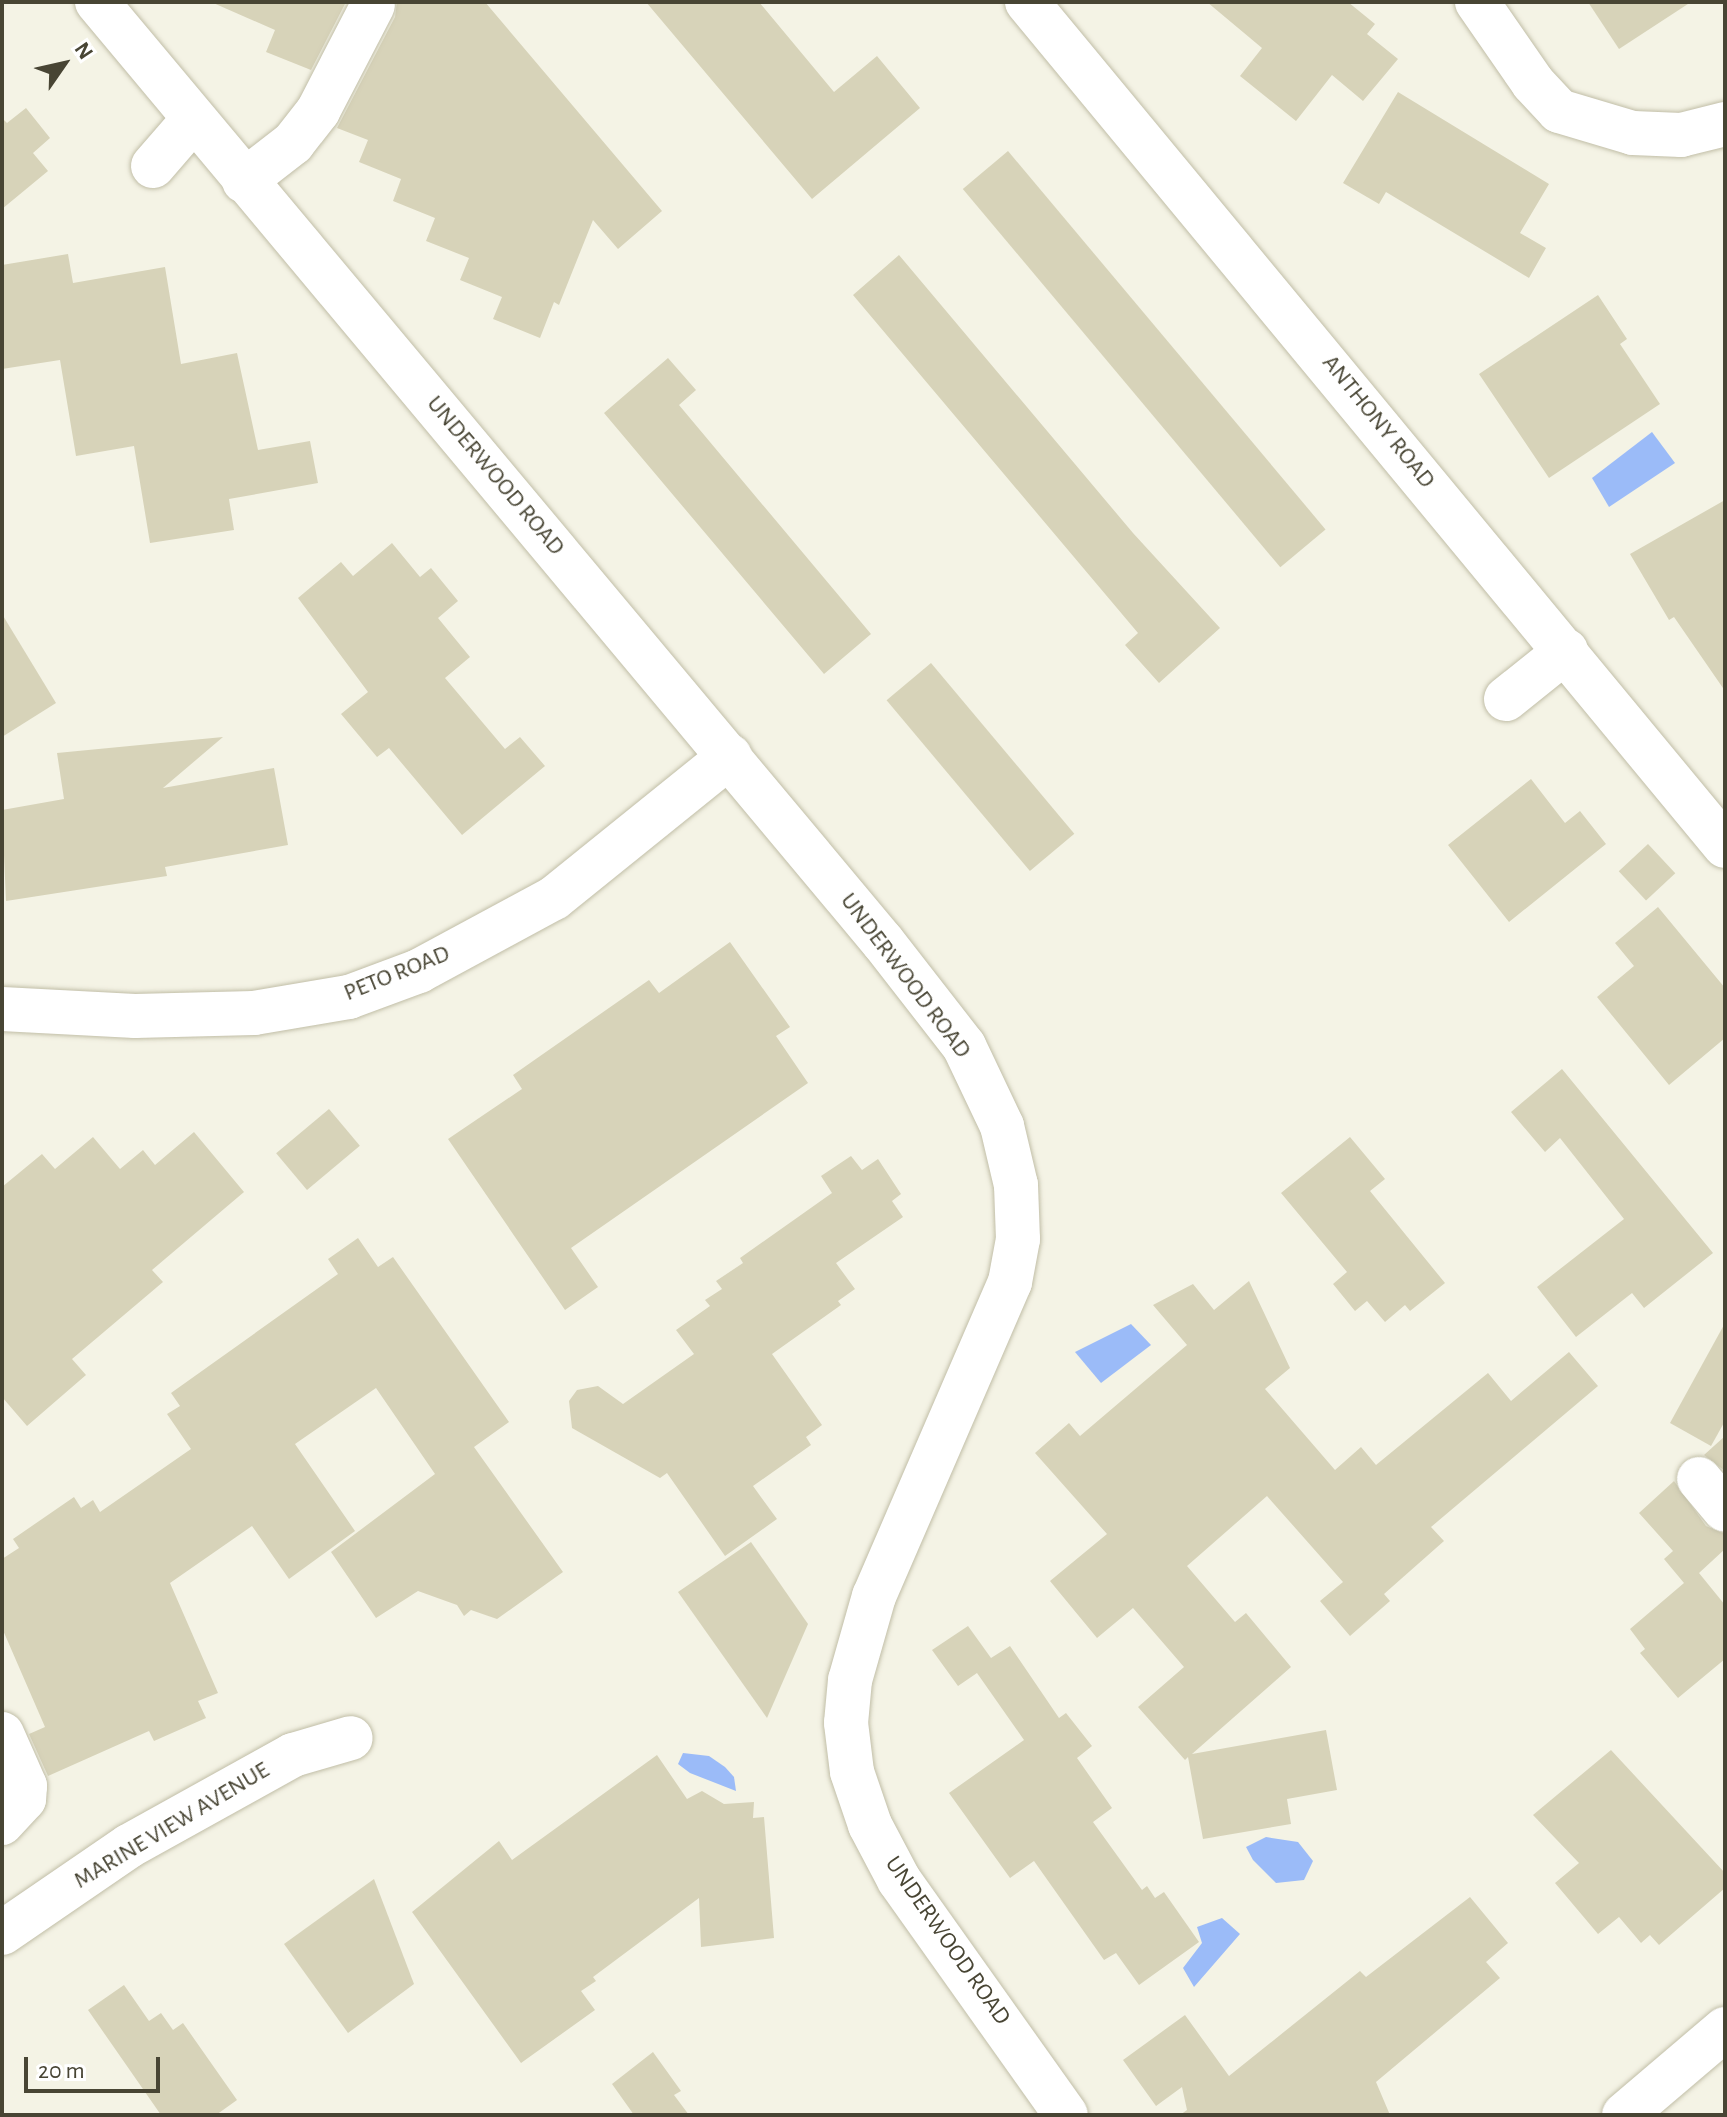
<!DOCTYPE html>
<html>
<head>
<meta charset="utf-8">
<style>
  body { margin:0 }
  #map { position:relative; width:1727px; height:2117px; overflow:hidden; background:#f4f3e5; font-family:"Alegreya Sans",sans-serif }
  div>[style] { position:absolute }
  .water>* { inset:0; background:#9bbbf8 }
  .building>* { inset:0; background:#d7d3b9; transform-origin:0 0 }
  .roads { filter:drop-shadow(0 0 2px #c1bea7) drop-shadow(0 0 2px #c1bea7) }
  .minor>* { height:44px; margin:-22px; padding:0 22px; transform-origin:22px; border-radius:22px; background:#fff }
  span { translate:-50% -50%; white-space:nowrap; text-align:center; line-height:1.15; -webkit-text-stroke:7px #fff; paint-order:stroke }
  .street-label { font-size:24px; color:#484534 }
  .frame { position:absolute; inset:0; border:4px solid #484534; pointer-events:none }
  .north { position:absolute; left:24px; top:24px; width:80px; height:80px; -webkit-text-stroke:6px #fff; paint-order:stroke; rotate:56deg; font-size:22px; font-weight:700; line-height:32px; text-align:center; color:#484534 }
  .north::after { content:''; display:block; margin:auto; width:28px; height:36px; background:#484534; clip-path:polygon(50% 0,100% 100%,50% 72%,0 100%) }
  .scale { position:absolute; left:24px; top:2057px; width:136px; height:36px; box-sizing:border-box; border:4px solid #484534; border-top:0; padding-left:10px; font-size:24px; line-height:28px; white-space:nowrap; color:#484534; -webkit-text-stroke:6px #fff; paint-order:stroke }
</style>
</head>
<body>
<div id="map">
  <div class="water">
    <div style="clip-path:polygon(1652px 432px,1675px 463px,1609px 507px,1592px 478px)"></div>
    <div style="clip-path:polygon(1131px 1324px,1151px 1345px,1101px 1383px,1075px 1352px)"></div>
    <div style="clip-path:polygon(683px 1753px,709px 1756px,725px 1767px,734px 1777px,736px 1791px,690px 1773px,678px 1764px)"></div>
    <div style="clip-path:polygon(1266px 1837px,1298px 1842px,1313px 1861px,1304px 1880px,1276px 1883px,1253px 1860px,1246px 1847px)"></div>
    <div style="clip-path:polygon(1222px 1918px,1240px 1934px,1194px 1987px,1183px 1968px,1202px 1943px,1197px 1927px)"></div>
  </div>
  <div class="building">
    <div style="clip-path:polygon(211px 2px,346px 2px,311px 70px,266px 52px,275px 30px)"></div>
    <div style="clip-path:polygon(397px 2px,485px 2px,662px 211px,618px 249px,593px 220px,559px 305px,554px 302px,540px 338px,493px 319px,502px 297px,460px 280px,469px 258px,426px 241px,435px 218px,393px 201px,401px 179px,359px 162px,368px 140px,337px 128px,395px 17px)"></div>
    <div style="clip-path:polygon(646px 2px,759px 2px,834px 92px,877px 56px,920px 108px,812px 199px)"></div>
    <div style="clip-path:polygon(1207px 2px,1348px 2px,1375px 24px,1367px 34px,1398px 59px,1363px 101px,1332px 75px,1296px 121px,1240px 76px,1262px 48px)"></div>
    <div style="clip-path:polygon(1588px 2px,1691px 2px,1619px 49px)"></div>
    <div style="clip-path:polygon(1398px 92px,1549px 184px,1520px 233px,1546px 248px,1529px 278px,1386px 192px,1379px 204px,1343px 183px)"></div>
    <div style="clip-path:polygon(26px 108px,50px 138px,33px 153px,48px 171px,2px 209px,2px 118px,7px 123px)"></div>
    <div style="left:1008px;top:151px;width:494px;height:59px;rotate:50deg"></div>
    <div style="clip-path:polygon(68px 254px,73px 283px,165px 267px,181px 364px,237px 353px,258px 450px,310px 441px,318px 483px,229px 499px,234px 530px,150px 543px,134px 446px,76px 456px,60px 360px,2px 369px,2px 265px)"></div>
    <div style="clip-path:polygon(899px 255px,1133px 533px,1220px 628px,1159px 683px,1125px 645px,1138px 633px,853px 295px)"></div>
    <div style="clip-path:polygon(1598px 295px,1627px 339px,1620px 344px,1660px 404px,1549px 478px,1479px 374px)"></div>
    <div style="clip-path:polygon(668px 358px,696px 390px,679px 405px,871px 634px,824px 674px,604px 413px)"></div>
    <div style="clip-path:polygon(1725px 500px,1725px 691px,1674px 617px,1669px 620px,1630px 554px)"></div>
    <div style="clip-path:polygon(392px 543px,420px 577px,431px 568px,458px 601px,438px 618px,470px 657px,445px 678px,505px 749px,520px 737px,545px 766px,462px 835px,389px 748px,377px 757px,341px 714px,368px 692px,298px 598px,341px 562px,353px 576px)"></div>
    <div style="clip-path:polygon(2px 614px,56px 703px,2px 737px)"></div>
    <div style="left:931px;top:663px;width:223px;height:58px;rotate:50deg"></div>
    <div style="clip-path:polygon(223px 737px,163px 788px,274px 768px,288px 845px,165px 867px,167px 876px,6px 901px,2px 810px,64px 799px,57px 753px)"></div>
    <div style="clip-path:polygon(1531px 779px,1565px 823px,1580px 811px,1606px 844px,1509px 922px,1448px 845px)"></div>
    <div style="left:1648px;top:844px;width:40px;height:40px;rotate:47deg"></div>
    <div style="clip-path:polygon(1658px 907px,1725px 988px,1725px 1038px,1669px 1085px,1597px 997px,1634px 966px,1615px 943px)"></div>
    <div style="clip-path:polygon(730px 942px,790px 1027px,776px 1036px,808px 1083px,571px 1248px,598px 1287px,565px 1310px,448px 1139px,522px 1089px,513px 1075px,533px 1061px,649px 980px,659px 993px)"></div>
    <div style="clip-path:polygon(1562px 1069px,1713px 1253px,1644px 1308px,1632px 1293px,1576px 1337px,1537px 1287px,1624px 1219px,1560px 1138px,1545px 1152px,1511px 1112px)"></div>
    <div style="left:329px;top:1109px;width:48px;height:69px;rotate:50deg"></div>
    <div style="clip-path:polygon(194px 1132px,244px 1192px,152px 1270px,163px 1282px,72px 1359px,86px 1375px,27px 1426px,2px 1397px,2px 1187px,42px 1154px,55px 1169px,93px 1137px,120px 1169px,143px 1150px,155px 1165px)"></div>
    <div style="clip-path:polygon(1350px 1137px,1385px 1179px,1370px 1191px,1445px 1283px,1410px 1311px,1405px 1305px,1385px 1322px,1367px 1301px,1355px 1311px,1333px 1284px,1347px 1272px,1281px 1193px)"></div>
    <div style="clip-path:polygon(851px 1156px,862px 1170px,878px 1159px,901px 1194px,892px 1201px,903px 1217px,836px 1263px,855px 1289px,838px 1301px,841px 1305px,772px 1354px,822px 1425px,806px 1437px,811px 1445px,753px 1486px,777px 1519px,725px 1556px,667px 1473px,660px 1478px,572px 1428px,569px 1401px,577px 1390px,598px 1386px,623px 1404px,694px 1354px,676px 1330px,710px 1306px,705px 1300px,722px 1289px,716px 1281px,743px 1263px,740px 1258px,832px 1193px,821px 1176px)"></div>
    <div style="clip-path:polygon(358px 1238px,378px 1267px,393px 1257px,509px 1422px,474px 1447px,563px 1572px,497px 1619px,471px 1610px,464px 1616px,457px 1605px,418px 1591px,376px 1618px,331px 1552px,435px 1474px,376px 1388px,295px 1444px,355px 1531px,289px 1579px,252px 1526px,170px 1583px,218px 1693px,198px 1701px,206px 1718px,154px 1741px,149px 1731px,48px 1776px,29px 1734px,45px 1727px,2px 1628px,2px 1559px,19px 1548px,13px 1539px,74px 1497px,81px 1508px,93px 1500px,100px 1512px,191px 1449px,167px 1414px,180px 1406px,171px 1393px,338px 1274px,328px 1259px)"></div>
    <div style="clip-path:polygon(1249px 1281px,1290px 1368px,1265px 1389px,1335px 1470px,1361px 1447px,1376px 1465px,1488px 1373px,1511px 1401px,1569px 1352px,1598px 1386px,1431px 1527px,1444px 1541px,1384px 1594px,1390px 1601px,1350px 1636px,1320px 1601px,1343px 1582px,1267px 1496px,1187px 1566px,1235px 1622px,1246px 1613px,1291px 1667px,1192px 1754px,1326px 1730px,1337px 1790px,1287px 1799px,1291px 1824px,1203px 1839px,1188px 1757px,1185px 1760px,1138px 1707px,1184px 1667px,1133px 1608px,1097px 1638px,1050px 1581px,1107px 1534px,1035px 1453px,1069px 1423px,1080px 1436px,1187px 1345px,1153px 1305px,1193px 1284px,1214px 1310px)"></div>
    <div style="clip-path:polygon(1725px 1323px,1725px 1421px,1711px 1446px,1670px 1423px)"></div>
    <div style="clip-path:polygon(1725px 1436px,1725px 1471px,1704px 1455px)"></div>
    <div style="clip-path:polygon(1674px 1481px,1706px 1526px,1725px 1534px,1725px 1549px,1699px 1573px,1725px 1605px,1725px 1659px,1678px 1698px,1640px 1653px,1645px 1649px,1630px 1629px,1684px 1583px,1664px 1559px,1673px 1551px,1639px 1513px)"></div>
    <div style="clip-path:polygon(751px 1542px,808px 1624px,767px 1718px,678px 1592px)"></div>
    <div style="clip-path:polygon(968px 1626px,991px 1658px,1010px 1646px,1059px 1718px,1066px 1713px,1092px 1746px,1077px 1758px,1112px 1808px,1093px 1822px,1142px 1890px,1147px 1886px,1155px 1898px,1164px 1892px,1199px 1942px,1139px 1985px,1116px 1953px,1104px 1960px,1034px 1861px,1010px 1878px,949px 1793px,1024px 1740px,977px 1673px,958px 1686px,932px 1650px)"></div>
    <div style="clip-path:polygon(1611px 1750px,1725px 1873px,1725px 1888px,1659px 1945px,1650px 1935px,1641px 1943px,1619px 1917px,1598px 1934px,1555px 1883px,1579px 1863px,1533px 1815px)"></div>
    <div style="clip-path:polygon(657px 1755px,687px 1799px,702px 1791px,724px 1804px,754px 1802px,753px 1818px,764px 1817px,774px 1938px,701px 1947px,699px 1898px,593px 1977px,596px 1981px,581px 1991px,595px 2010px,521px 2063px,412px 1912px,499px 1841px,512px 1860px)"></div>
    <div style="clip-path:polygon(374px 1879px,414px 1984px,348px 2033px,284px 1944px)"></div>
    <div style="clip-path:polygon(1470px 1897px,1508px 1943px,1486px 1962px,1500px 1978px,1376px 2082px,1390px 2115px,1180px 2115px,1187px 2110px,1182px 2087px,1156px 2106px,1123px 2060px,1185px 2015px,1229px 2076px,1360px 1971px,1366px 1977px)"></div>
    <div style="clip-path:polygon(124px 1985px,149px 2021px,161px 2013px,173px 2030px,183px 2023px,237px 2100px,216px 2115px,161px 2115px,88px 2010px)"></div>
    <div style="clip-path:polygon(653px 2052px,681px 2091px,674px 2095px,689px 2115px,634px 2115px,612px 2084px)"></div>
  </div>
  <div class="roads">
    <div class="minor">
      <div style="left:97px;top:2px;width:1225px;rotate:50.1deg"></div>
      <div style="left:883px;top:942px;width:132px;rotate:52.1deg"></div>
      <div style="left:964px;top:1046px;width:89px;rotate:64.6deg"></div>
      <div style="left:1002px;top:1126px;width:61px;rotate:76.7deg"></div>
      <div style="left:1016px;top:1185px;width:54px;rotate:87.9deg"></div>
      <div style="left:1018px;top:1239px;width:44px;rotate:100.5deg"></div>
      <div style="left:1010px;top:1282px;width:342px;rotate:113.4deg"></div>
      <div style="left:874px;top:1596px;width:87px;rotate:105.9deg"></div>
      <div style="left:850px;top:1680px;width:43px;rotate:95.3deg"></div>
      <div style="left:846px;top:1723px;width:49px;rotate:83deg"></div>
      <div style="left:852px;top:1772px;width:56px;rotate:71.2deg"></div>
      <div style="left:870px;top:1825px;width:62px;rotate:62.2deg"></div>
      <div style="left:899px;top:1880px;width:288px;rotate:54.6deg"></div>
      <div style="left:1027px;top:2px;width:1095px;rotate:50.41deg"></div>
      <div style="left:1477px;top:2px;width:98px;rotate:55.3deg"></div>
      <div style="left:1533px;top:83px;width:38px;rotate:47deg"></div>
      <div style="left:1559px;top:111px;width:77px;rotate:16.6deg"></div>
      <div style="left:1633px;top:133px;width:48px;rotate:2.4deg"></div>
      <div style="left:1681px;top:135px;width:45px;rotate:-14deg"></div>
      <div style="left:153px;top:166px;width:60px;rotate:-49.1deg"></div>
      <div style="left:244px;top:181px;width:62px;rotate:-37.8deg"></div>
      <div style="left:293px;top:143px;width:41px;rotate:-52deg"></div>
      <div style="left:318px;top:111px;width:119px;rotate:-62.6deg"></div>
      <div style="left:1506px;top:699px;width:77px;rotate:-38.7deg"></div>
      <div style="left:2px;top:1009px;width:133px;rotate:3deg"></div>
      <div style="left:135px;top:1016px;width:119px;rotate:-1.4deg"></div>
      <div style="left:254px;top:1013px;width:96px;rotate:-9.6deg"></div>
      <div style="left:349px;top:997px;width:75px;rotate:-20.4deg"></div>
      <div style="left:419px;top:971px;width:153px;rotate:-28.4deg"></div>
      <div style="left:554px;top:898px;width:226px;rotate:-38.9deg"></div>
      <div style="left:1699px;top:1479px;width:40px;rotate:50deg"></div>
      <div style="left:2px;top:1734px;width:57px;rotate:66.1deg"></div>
      <div style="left:25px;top:1786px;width:13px;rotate:94deg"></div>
      <div style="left:24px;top:1799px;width:33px;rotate:133deg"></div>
      <div style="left:2px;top:1933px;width:154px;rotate:-34.4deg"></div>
      <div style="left:129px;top:1846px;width:188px;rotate:-29deg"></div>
      <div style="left:293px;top:1755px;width:60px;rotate:-16.3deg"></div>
      <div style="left:1624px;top:2115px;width:133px;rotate:-40.4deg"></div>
    </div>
  </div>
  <div class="street-label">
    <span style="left:1378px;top:422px;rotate:51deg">ANTHONY ROAD</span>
    <span style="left:495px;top:476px;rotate:50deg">UNDERWOOD ROAD</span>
    <span style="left:397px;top:974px;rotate:-22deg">PETO ROAD</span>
    <span style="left:905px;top:976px;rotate:53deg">UNDERWOOD ROAD</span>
    <span style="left:172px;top:1826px;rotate:-31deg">MARINE VIEW AVENUE</span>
    <span style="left:947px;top:1941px;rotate:55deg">UNDERWOOD ROAD</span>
  </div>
  <div class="frame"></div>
  <div class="north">N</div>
  <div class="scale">20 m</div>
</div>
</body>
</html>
